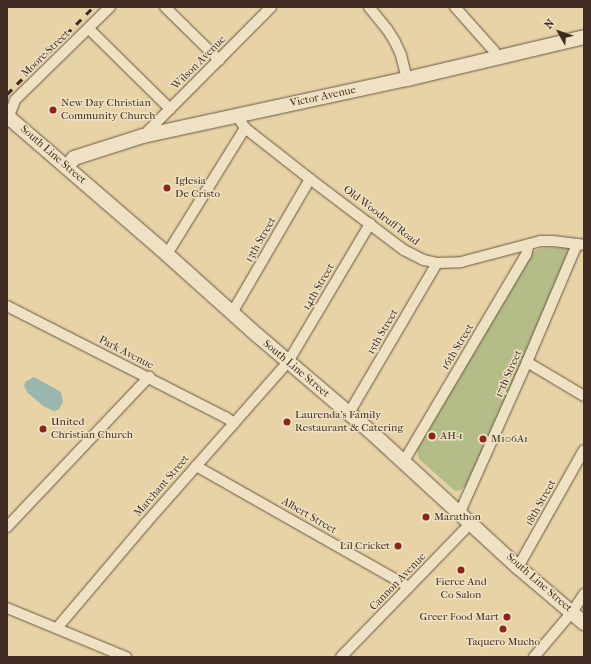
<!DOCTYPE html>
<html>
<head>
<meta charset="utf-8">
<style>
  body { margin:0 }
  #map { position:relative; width:591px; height:664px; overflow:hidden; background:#e7d3a5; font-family:"IM FELL French Canon",serif }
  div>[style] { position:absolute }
  .green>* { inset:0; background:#b4bc87 }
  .water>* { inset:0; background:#99b6af }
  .roads { filter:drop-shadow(0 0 1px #6a5643) drop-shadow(0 0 1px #6a5643) }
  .street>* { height:10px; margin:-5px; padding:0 5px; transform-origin:5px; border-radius:5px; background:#efe2c4 }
  .secondary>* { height:14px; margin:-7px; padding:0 7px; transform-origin:7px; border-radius:7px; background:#efe2c4 }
  .rail>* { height:2.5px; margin-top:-1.25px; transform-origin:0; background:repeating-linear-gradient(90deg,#402c22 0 7px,transparent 0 14px) }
  .dots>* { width:11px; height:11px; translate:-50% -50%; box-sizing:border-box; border:2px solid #efe2c4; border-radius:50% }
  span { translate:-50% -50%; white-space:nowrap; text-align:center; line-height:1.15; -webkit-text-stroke:3px #efe2c4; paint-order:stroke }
  .street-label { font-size:11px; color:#402c22 }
  .poi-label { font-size:11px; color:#402c22 }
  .left { translate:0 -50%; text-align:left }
  .right { translate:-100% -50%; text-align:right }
  .frame { position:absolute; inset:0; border:8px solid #402c22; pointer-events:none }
  .north { position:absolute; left:539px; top:12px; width:40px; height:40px; -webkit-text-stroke:3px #efe2c4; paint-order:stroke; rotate:310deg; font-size:11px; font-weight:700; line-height:16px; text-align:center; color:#402c22 }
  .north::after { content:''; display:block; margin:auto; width:14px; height:18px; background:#402c22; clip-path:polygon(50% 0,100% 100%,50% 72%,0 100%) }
</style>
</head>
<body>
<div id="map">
  <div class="green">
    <div style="clip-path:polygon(544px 247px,570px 248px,572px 252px,467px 485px,461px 490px,455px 491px,419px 459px,417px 449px,533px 252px)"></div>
  </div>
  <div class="water">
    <div style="clip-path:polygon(34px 377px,61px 392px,63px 402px,58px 410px,54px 411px,43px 406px,27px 392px,24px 386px,25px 382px)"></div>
  </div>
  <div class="roads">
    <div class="street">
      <div style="left:165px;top:7px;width:76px;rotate:44.5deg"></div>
      <div style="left:369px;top:7px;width:28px;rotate:51deg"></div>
      <div style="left:387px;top:29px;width:15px;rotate:58deg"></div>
      <div style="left:395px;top:42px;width:14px;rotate:65deg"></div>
      <div style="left:401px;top:55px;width:25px;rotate:76deg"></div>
      <div style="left:455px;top:7px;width:59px;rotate:48.4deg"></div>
      <div style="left:494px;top:51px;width:8px;rotate:83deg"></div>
      <div style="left:89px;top:29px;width:114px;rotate:44.6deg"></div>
      <div style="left:237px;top:116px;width:14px;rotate:56deg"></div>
      <div style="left:245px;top:128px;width:83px;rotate:38.1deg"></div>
      <div style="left:310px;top:179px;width:118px;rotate:37.1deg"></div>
      <div style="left:404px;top:250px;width:22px;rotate:27deg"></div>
      <div style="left:424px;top:260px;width:13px;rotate:13deg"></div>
      <div style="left:437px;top:263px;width:24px;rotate:-2deg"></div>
      <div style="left:461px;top:262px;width:83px;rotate:-14.7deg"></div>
      <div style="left:541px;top:241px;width:12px"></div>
      <div style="left:553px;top:241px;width:31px;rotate:7deg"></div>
      <div style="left:7px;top:122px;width:23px;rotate:-70deg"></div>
      <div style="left:15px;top:100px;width:133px;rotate:-44.4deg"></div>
      <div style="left:143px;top:136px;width:182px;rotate:-45.2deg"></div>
      <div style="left:167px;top:254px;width:148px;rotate:-58.2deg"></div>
      <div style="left:7px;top:306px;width:245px;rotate:27deg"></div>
      <div style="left:225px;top:417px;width:11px;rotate:34deg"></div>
      <div style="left:232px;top:313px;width:155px;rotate:-59.8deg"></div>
      <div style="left:527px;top:362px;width:66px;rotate:30.8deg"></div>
      <div style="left:349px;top:413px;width:174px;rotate:-59.6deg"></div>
      <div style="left:404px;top:461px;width:239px;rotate:-59.4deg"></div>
      <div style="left:526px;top:255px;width:11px;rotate:-75deg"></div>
      <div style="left:196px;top:466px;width:245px;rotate:29.6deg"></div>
      <div style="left:460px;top:512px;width:164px;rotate:-65.9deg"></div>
      <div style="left:527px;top:362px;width:128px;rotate:-67deg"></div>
      <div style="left:7px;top:527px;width:207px;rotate:-46.6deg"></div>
      <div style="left:518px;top:567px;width:134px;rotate:-60.6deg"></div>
      <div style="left:7px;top:608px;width:129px;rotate:22.4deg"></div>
      <div style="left:57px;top:628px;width:138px;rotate:-49.7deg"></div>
      <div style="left:146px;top:523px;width:215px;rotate:-48.6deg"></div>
      <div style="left:288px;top:362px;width:161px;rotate:-59.3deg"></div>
      <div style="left:341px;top:657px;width:187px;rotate:-45.9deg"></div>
      <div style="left:534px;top:657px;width:59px;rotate:-49.8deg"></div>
      <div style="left:572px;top:612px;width:22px;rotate:-56deg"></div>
    </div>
    <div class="secondary">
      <div style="left:7px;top:116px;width:203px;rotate:40.8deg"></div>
      <div style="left:161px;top:249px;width:129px;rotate:41.9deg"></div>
      <div style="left:257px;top:335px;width:150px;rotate:40.4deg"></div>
      <div style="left:371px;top:432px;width:200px;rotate:42.6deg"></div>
      <div style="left:518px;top:567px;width:87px;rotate:40.3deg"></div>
      <div style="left:67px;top:167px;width:11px;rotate:-52deg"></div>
      <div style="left:74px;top:158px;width:72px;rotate:-17.7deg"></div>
      <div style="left:143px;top:136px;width:270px;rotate:-12.2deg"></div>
      <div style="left:407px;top:79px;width:182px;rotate:-13.3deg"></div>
    </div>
  </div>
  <div class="rail">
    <div style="left:7px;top:94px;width:122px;rotate:-45.3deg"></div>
  </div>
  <div class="dots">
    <div style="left:53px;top:110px;background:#8f2418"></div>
    <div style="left:167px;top:188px;background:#8f2418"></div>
    <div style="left:287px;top:422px;background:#8f2418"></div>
    <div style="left:43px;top:429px;background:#8f2418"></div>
    <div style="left:432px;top:436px;background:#8f2418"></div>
    <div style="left:483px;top:439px;background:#8f2418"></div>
    <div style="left:426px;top:517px;background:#8f2418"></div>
    <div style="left:398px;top:546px;background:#8f2418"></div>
    <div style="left:461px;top:570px;background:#8f2418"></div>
    <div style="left:507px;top:617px;background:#8f2418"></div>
    <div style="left:503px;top:629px;background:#8f2418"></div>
  </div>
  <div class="street-label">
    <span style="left:46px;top:54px;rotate:-44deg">Moore Street</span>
    <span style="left:199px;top:63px;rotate:-45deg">Wilson Avenue</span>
    <span style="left:323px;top:97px;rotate:-12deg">Victor Avenue</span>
    <span style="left:53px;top:155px;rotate:41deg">South Line Street</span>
    <span style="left:381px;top:216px;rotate:37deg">Old Woodruff Road</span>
    <span style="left:261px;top:240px;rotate:-60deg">13th Street</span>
    <span style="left:319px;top:287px;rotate:-60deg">14th Street</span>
    <span style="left:383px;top:332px;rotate:-60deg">15th Street</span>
    <span style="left:458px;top:347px;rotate:-59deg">16th Street</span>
    <span style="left:126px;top:353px;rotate:27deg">Park Avenue</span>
    <span style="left:296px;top:369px;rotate:40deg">South Line Street</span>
    <span style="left:509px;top:374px;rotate:-66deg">17th Street</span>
    <span style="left:162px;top:486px;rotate:-49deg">Marchant Street</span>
    <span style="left:541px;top:503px;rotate:-61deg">18th Street</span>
    <span style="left:309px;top:516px;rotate:30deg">Albert Street</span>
    <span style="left:398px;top:582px;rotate:-46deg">Cannon Avenue</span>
    <span style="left:539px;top:583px;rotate:41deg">South Line Street</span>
  </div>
  <div class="poi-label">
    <span class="left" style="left:61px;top:110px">New Day Christian<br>Community Church</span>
    <span class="left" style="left:175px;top:188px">Iglesia<br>De Cristo</span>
    <span class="left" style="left:295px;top:422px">Laurenda's Family<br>Restaurant &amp; Catering</span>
    <span class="left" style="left:51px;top:429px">United<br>Christian Church</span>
    <span class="left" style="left:440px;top:436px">AH-1</span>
    <span class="left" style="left:491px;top:439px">M106A1</span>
    <span class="left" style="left:434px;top:517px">Marathon</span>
    <span class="right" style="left:390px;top:546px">Lil Cricket</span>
    <span style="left:461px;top:589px">Fierce And<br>Co Salon</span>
    <span class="right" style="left:499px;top:617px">Greer Food Mart</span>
    <span style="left:503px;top:642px">Taquero Mucho</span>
  </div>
  <div class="frame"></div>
  <div class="north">N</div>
</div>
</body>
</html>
